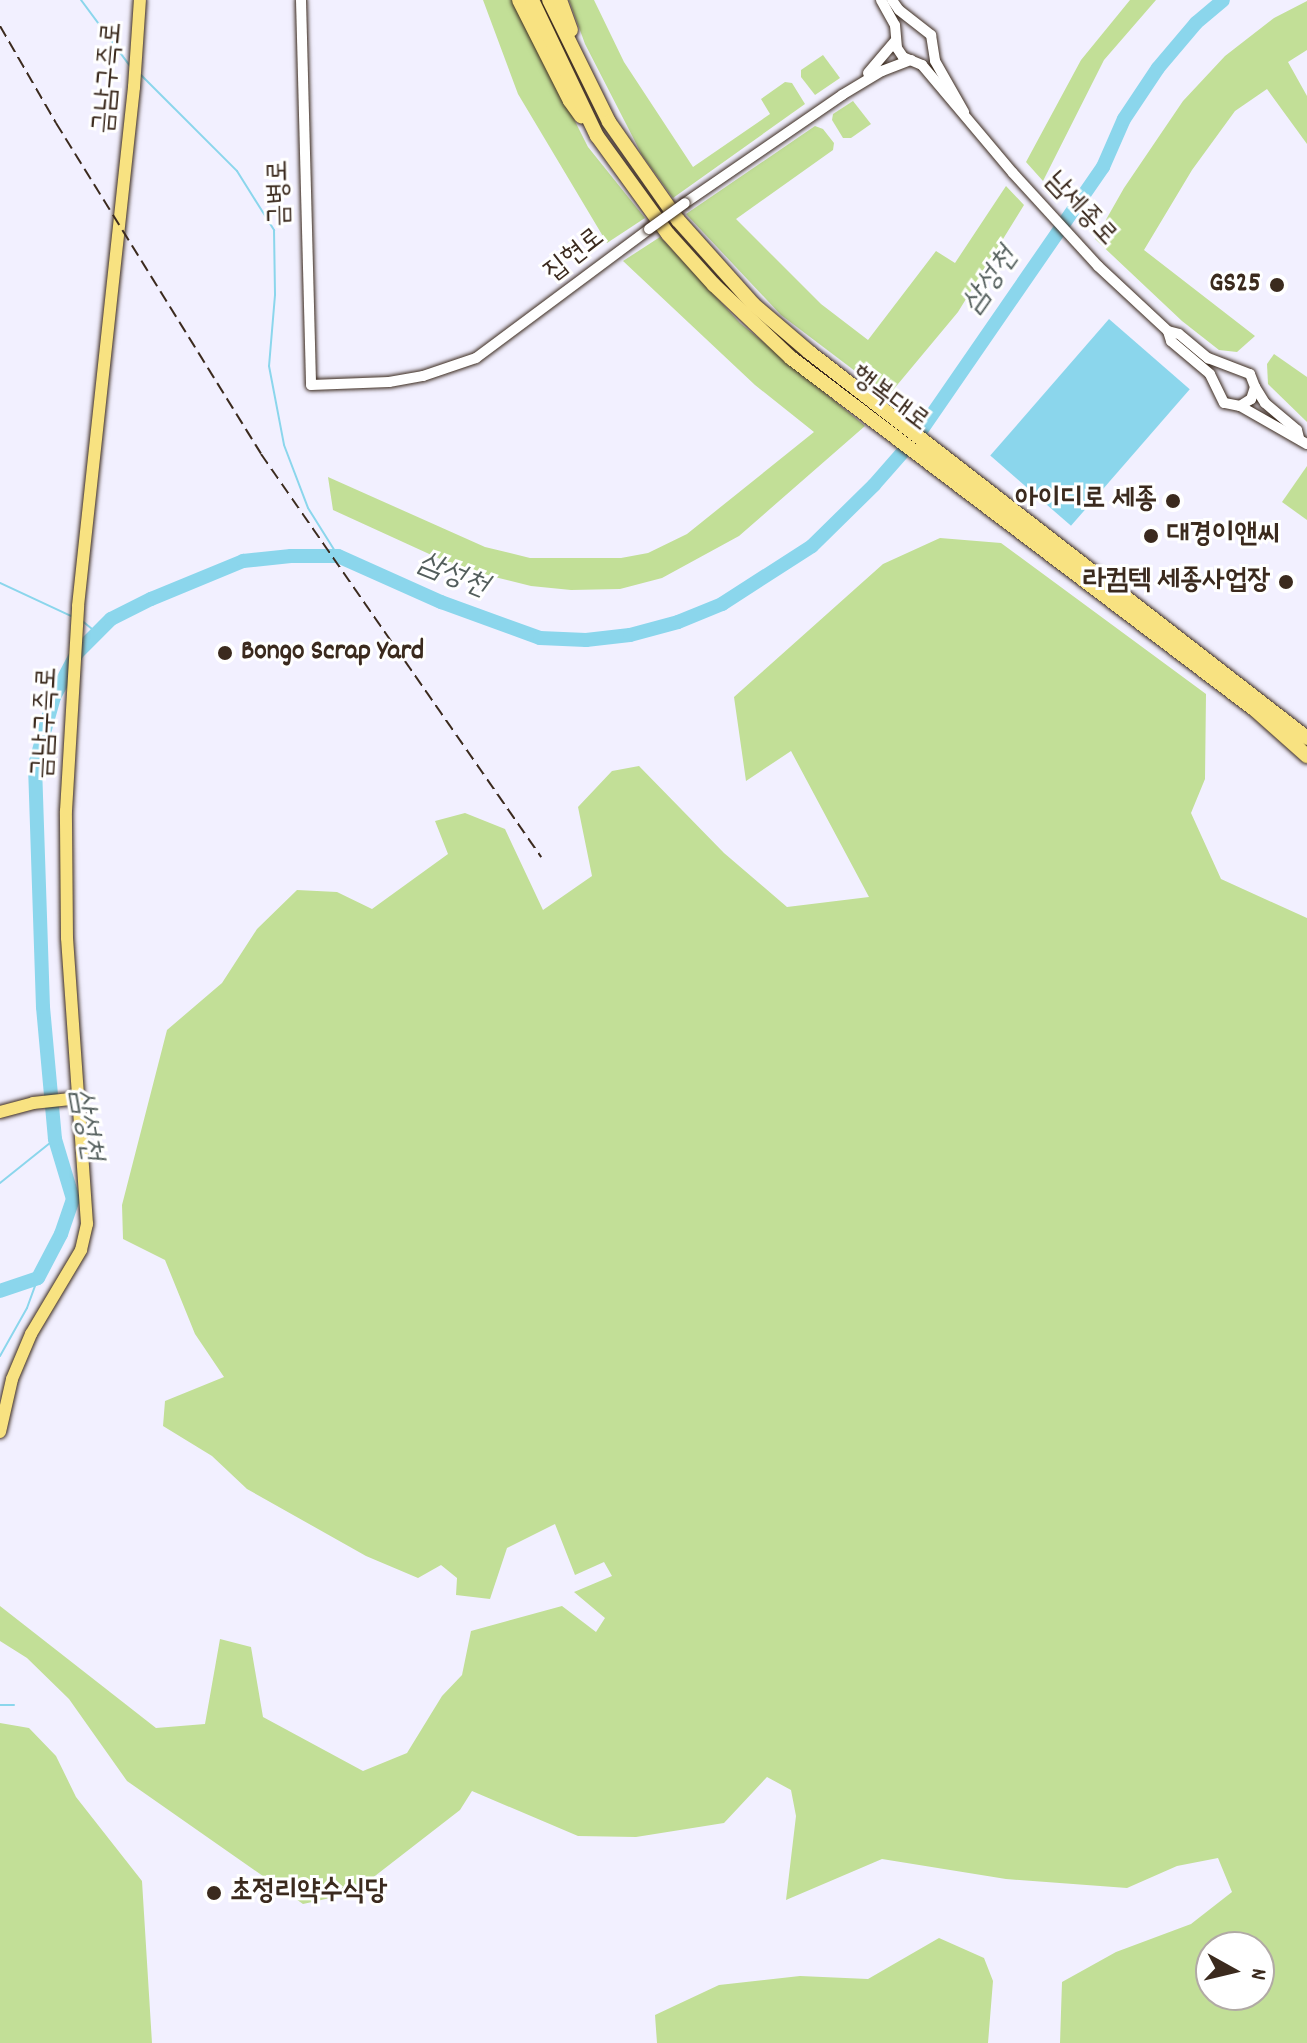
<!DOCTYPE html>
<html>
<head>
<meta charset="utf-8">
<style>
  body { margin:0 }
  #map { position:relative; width:1307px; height:2043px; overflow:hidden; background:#f2f0ff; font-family:Dekko,"Poor Story",sans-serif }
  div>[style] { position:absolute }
  .green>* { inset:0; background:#c2df97 }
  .water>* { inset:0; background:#8bd6ec; transform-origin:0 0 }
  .stream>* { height:2px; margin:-1px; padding:0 1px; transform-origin:1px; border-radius:1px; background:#8bd6ec }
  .river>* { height:14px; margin:-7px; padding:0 7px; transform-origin:7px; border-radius:7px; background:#8bd6ec }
  .roads { filter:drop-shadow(0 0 2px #3b2a1e) drop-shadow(0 0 2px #3b2a1e) }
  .minor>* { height:10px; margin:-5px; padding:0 5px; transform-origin:5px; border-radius:5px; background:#fff }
  .major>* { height:12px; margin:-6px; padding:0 6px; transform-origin:6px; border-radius:6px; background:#f8e281 }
  .highway>* { height:14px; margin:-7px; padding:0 7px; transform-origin:7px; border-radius:7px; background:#f8e281 }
  .rail>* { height:2px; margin-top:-1px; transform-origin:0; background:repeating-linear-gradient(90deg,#3b2a1e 0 12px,transparent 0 18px) }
  .bridges { filter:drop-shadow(0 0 2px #3b2a1e) drop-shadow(0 0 2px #3b2a1e) }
  .minor-bridge>* { height:10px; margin:-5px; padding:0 5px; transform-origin:5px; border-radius:5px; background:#fff }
  .dots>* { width:22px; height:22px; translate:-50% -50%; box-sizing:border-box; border:4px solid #fff; border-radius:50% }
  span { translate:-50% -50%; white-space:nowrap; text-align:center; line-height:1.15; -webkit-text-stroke:6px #fff; paint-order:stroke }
  .street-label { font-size:28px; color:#3b2a1e }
  .poi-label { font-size:28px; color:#3b2a1e; font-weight:700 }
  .right { translate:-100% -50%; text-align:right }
  .left { translate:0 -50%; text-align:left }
  .water-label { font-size:30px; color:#535e5c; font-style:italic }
  .north { position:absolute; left:1195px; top:1931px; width:80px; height:80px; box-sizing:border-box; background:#fff; border:2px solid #b1aaa5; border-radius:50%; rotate:98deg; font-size:22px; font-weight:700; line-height:32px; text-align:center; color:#3b2a1e }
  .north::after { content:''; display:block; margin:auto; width:28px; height:36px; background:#3b2a1e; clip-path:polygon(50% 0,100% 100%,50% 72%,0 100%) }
</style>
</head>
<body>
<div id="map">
  <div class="green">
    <div style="clip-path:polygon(483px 0,514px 0,588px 147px,645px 218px,607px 243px,518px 94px)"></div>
    <div style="clip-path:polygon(569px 0,594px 0,624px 62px,693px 167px,770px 114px,761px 99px,785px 82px,792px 83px,805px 104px,673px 198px,642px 155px,585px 44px)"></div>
    <div style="clip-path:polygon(1130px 0,1156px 0,1104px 60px,1043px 181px,1026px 162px,1081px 60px)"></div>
    <div style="clip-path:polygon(1307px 1px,1307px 50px,1288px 62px,1307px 96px,1307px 144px,1267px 89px,1235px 111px,1192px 170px,1144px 250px,1255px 336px,1237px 352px,1219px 350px,1182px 321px,1095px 239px,1124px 188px,1183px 101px,1225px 56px,1274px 18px)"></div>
    <div style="clip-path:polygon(823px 55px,840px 78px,815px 95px,801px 77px,801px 70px)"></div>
    <div style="clip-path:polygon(853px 101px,871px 124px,851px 138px,843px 138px,832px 120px,833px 114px)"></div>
    <div style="clip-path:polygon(815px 126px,823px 129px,834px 143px,833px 150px,736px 219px,821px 304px,868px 340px,936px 251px,955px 263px,1006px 186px,1024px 205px,958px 312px,888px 396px,781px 315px,686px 214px)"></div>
    <div style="clip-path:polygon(660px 237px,740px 323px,865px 426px,739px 536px,662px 578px,620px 589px,571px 590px,531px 586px,462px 569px,333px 510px,328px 477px,485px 547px,530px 558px,621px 558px,648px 553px,687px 534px,814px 432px,755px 385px,623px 261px)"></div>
    <div style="clip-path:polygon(1274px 354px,1307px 377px,1307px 422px,1268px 384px,1267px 364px)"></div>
    <div style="clip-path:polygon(1307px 466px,1307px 520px,1282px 502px)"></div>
    <div style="clip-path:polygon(evenodd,940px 538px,1001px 543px,1206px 694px,1205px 779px,1191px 813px,1221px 879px,1307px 918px,1307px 2043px,1060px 2043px,1062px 1982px,1116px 1952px,1191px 1924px,1232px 1892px,1218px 1858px,1177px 1866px,1127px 1888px,1006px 1879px,882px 1859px,786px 1900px,796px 1816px,791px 1790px,767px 1777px,724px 1823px,636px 1837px,578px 1836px,472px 1791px,460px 1810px,353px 1893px,303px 1904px,127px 1781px,69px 1699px,27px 1658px,0 1641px,0 1606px,156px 1728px,205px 1724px,220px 1639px,251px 1647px,263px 1717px,363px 1771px,407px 1753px,442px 1696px,462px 1675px,471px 1631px,562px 1606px,596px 1632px,605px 1618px,574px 1592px,612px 1576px,604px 1562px,575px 1575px,555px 1524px,507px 1548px,490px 1599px,456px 1595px,457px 1578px,441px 1565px,418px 1578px,366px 1556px,247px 1489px,212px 1456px,163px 1426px,165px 1401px,224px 1377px,195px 1334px,165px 1260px,123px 1239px,122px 1205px,167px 1030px,222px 983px,257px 929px,297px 890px,337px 892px,372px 909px,448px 854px,435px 821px,465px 813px,505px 829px,543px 910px,592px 876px,578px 807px,612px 771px,639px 766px,724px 853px,787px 907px,869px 897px,791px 751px,746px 781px,734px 697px,883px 564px,940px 538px,1259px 1947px,1259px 1995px,1211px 1995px,1211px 1947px,1259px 1947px)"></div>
    <div style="clip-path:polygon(0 1723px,29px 1728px,56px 1756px,76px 1797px,142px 1881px,152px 2043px,0 2043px)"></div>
    <div style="clip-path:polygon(939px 1938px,984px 1958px,993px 1981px,988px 2043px,657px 2043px,655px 2015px,719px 1985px,800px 1976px,868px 1979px)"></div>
  </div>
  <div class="water">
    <div style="left:1109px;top:319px;width:107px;height:181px;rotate:41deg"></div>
  </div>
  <div class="stream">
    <div style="left:81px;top:0;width:82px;rotate:53.4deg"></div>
    <div style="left:141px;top:75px;width:136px;rotate:45deg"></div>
    <div style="left:237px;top:171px;width:70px;rotate:57.9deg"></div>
    <div style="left:274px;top:230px;width:65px;rotate:89.1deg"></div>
    <div style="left:275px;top:295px;width:71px;rotate:94.8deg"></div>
    <div style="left:269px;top:366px;width:80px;rotate:79.2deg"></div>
    <div style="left:284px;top:445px;width:67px;rotate:69.1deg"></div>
    <div style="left:308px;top:508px;width:57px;rotate:58deg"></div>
    <div style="left:0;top:583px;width:78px;rotate:24.9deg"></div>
    <div style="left:81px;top:620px;width:21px;rotate:39deg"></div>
    <div style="left:0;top:1183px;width:70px;rotate:-38.7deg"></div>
    <div style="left:0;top:1356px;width:55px;rotate:-60.6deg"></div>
    <div style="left:27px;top:1308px;width:32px;rotate:-70deg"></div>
    <div style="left:0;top:1705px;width:14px"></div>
  </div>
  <div class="river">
    <div style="left:0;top:1291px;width:40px;rotate:-18.9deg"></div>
    <div style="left:38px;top:1278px;width:50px;rotate:-62.4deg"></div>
    <div style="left:61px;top:1234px;width:37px;rotate:-71deg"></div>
    <div style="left:73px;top:1199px;width:63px;rotate:-106.7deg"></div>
    <div style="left:55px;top:1139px;width:133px;rotate:-95.2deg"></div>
    <div style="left:43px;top:1007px;width:242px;rotate:-91.9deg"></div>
    <div style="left:35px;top:765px;width:71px;rotate:-74.4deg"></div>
    <div style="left:54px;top:697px;width:50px;rotate:-62.4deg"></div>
    <div style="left:77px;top:653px;width:48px;rotate:-45deg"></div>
    <div style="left:111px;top:619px;width:45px;rotate:-26.6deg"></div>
    <div style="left:151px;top:599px;width:100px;rotate:-22.4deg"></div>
    <div style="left:243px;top:561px;width:48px;rotate:-5.9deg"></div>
    <div style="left:291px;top:556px;width:47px"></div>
    <div style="left:338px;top:556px;width:113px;rotate:24.1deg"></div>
    <div style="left:441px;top:602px;width:105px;rotate:20deg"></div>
    <div style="left:540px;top:638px;width:46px;rotate:2.5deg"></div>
    <div style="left:586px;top:640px;width:44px;rotate:-6.5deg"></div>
    <div style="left:630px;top:635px;width:50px;rotate:-15.2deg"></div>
    <div style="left:678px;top:622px;width:48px;rotate:-22.2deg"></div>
    <div style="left:722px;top:604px;width:107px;rotate:-32.8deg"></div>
    <div style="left:812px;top:546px;width:87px;rotate:-44.5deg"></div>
    <div style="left:874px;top:485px;width:67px;rotate:-48.7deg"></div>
    <div style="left:918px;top:435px;width:326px;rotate:-55.4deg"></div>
    <div style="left:1103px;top:167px;width:52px;rotate:-66.4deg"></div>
    <div style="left:1124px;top:119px;width:61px;rotate:-56.3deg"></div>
    <div style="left:1158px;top:68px;width:59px;rotate:-49.8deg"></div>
    <div style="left:1196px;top:23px;width:35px;rotate:-40deg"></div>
  </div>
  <div class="roads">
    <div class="minor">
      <div style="left:301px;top:0;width:385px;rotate:88.5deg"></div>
      <div style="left:311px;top:385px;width:78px;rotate:-2.2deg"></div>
      <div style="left:389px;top:382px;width:35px;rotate:-10deg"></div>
      <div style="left:423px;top:376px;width:56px;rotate:-18.8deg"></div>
      <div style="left:476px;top:358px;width:216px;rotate:-36.7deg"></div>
      <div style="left:881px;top:0;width:29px;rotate:61deg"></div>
      <div style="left:895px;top:25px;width:23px;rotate:85deg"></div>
      <div style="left:897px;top:48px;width:11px;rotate:56deg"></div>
      <div style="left:903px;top:57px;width:21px;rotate:23deg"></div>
      <div style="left:922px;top:65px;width:141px;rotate:49.9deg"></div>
      <div style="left:1013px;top:173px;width:126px;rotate:47.6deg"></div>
      <div style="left:1098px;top:266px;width:96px;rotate:42.9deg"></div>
      <div style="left:1168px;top:331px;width:11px;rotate:15deg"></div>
      <div style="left:1179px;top:334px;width:38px;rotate:40deg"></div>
      <div style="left:1208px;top:358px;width:45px;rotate:20.9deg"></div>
      <div style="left:1250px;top:374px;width:14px;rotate:69deg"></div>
      <div style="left:1255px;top:387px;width:13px;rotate:108deg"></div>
      <div style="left:1251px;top:399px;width:13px;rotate:148deg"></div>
      <div style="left:1240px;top:406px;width:16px;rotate:-169deg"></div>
      <div style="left:1224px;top:403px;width:32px;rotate:-116deg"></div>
      <div style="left:1210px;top:374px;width:51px;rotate:-139.8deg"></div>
      <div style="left:1171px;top:341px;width:10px;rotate:-107deg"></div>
      <div style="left:892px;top:0;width:12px;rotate:55deg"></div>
      <div style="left:899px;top:10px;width:41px;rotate:38deg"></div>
      <div style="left:931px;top:35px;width:26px;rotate:81deg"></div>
      <div style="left:935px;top:61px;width:59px;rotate:60.4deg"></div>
      <div style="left:868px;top:73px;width:43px;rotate:-49.7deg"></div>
      <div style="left:685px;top:203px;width:191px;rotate:-34.5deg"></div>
      <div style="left:842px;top:95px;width:47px;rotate:-31deg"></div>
      <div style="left:882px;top:71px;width:31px;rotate:-21deg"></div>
      <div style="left:1255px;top:387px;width:19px;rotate:58deg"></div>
      <div style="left:1265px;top:403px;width:42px;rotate:40.2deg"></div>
      <div style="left:1297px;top:430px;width:8px;rotate:76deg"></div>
      <div style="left:1240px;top:406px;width:77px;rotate:29.6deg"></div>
    </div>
    <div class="major">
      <div style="left:0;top:1112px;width:34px;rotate:-15deg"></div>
      <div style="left:33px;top:1103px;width:47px;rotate:-6.1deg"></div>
      <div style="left:0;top:1432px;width:54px;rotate:-77.2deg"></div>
      <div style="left:12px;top:1379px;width:49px;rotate:-67.1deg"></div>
      <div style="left:31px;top:1334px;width:98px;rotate:-59.2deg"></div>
      <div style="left:81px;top:1250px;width:27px;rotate:-77deg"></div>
      <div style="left:87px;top:1224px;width:287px;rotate:-94deg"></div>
      <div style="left:67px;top:938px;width:127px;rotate:-90.5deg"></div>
      <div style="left:66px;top:811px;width:205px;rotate:-86.6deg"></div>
      <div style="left:78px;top:606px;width:522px;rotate:-83.84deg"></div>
      <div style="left:134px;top:87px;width:87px;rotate:-86.1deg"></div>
    </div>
    <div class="highway">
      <div style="left:519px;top:0;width:113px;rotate:63.2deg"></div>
      <div style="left:570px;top:101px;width:19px;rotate:54deg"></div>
      <div style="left:532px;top:0;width:151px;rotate:64.5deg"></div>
      <div style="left:597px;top:136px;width:121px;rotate:54.1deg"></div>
      <div style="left:668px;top:234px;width:69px;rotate:48deg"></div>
      <div style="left:714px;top:285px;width:106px;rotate:43.5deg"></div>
      <div style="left:791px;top:358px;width:581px;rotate:37.17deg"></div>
      <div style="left:1254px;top:709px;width:71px;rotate:41.6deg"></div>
      <div style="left:549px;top:0;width:136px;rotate:63.8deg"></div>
      <div style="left:609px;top:122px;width:120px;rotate:54.9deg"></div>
      <div style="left:678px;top:220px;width:113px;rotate:48.2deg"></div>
      <div style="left:753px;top:304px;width:74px;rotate:40.6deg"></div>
      <div style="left:809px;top:352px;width:630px;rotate:37.78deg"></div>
      <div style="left:560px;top:0;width:32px;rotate:70deg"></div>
    </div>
  </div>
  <div class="rail">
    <div style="left:0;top:26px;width:112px;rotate:60deg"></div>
    <div style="left:56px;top:123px;width:389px;rotate:58.2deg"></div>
    <div style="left:261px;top:454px;width:491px;rotate:55.2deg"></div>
  </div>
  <div class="bridges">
    <div class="minor-bridge">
      <div style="left:649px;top:229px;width:44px;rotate:-35.8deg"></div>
    </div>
  </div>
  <div class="dots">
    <div style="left:1277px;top:285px;background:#3b2a1e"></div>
    <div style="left:1173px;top:501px;background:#3b2a1e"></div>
    <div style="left:1151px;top:536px;background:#3b2a1e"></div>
    <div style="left:1286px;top:582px;background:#3b2a1e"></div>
    <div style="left:225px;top:653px;background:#3b2a1e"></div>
    <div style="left:214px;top:1893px;background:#3b2a1e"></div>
  </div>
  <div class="street-label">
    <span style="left:110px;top:78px;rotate:-85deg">금남구즉로</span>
    <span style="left:281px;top:193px;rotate:-91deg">금병로</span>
    <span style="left:1080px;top:210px;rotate:47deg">남세종로</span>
    <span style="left:575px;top:256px;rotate:-38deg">집현로</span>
    <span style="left:889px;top:400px;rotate:37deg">행복대로</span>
    <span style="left:47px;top:723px;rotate:-87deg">금남구즉로</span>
  </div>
  <div class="poi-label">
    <span class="right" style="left:1261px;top:285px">GS25</span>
    <span class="right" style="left:1157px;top:501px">아이디로 세종</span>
    <span class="left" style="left:1167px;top:536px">대경이앤씨</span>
    <span class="right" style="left:1270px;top:582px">라컴텍 세종사업장</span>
    <span class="left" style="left:241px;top:653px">Bongo Scrap Yard</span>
    <span class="left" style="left:230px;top:1893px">초정리약수식당</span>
  </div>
  <div class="water-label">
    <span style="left:992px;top:282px;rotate:-55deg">삼성천</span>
    <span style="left:452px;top:577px;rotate:22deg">삼성천</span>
    <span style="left:84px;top:1125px;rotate:80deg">삼성천</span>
  </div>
  <div class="north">N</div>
</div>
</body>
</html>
